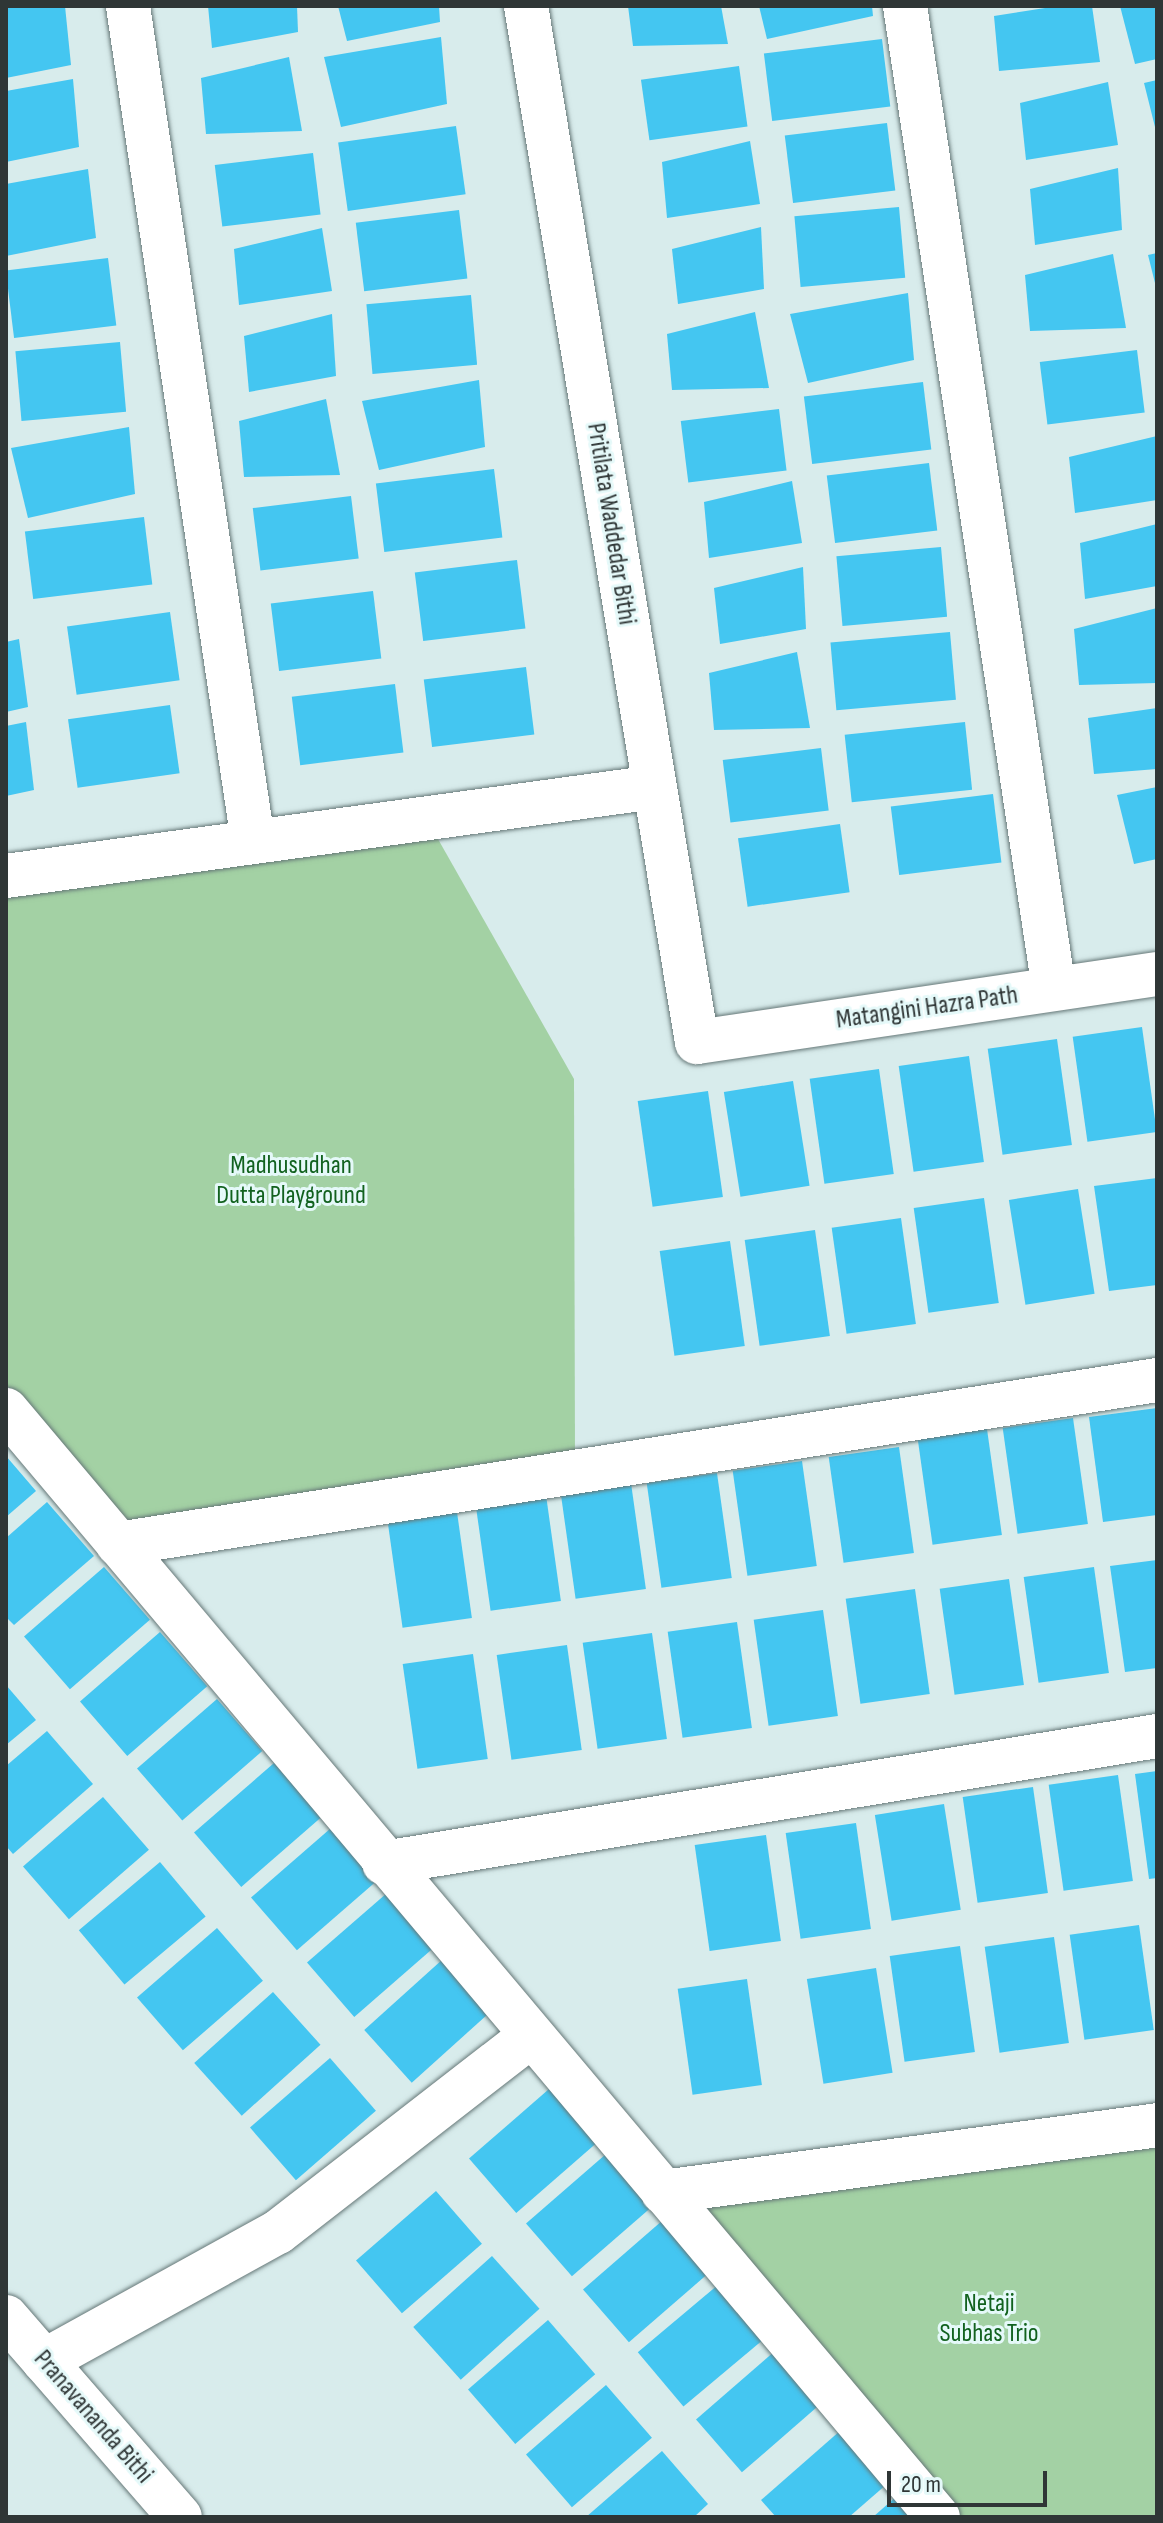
<!DOCTYPE html>
<html>
<head>
<meta charset="utf-8">
<style>
  body { margin:0 }
  #map { position:relative; width:1163px; height:2523px; overflow:hidden; background:#d8ecec; font-family:"Sofia Sans Condensed",sans-serif }
  div>[style] { position:absolute }
  .green>* { inset:0; background:#a3d1a4 }
  .building>* { inset:0; background:#44c6f1; transform-origin:0 0 }
  .roads { filter:drop-shadow(0 0 2px #667878) drop-shadow(0 0 2px #667878) }
  .minor>* { height:44px; margin:-22px; padding:0 22px; transform-origin:22px; border-radius:22px; background:#fff }
  span { translate:-50% -50%; white-space:nowrap; text-align:center; line-height:1.15; -webkit-text-stroke:6px #e5f9f9; paint-order:stroke }
  .street-label { font-size:26px; color:#2f3636 }
  .park-label { font-size:26px; color:#12621f }
  .frame { position:absolute; inset:0; border:8px solid #2f3636; pointer-events:none }
  .scale { position:absolute; left:887px; top:2471px; width:160px; height:36px; box-sizing:border-box; border:4px solid #2f3636; border-top:0; padding-left:10px; font-size:24px; line-height:28px; white-space:nowrap; color:#2f3636; -webkit-text-stroke:6px #e5f9f9; paint-order:stroke }
</style>
</head>
<body>
<div id="map">
  <div class="green">
    <div style="clip-path:polygon(434px 832px,574px 1079px,575px 1459px,128px 1529px,6px 1384px,6px 877px)"></div>
    <div style="clip-path:polygon(1157px 2125px,1157px 2517px,938px 2517px,663px 2192px)"></div>
  </div>
  <div class="building">
    <div style="clip-path:polygon(6px 6px,65px 6px,71px 65px,6px 78px)"></div>
    <div style="clip-path:polygon(208px 6px,297px 6px,298px 32px,212px 48px)"></div>
    <div style="clip-path:polygon(338px 6px,439px 6px,440px 22px,347px 41px)"></div>
    <div style="clip-path:polygon(628px 6px,721px 6px,728px 44px,633px 46px)"></div>
    <div style="clip-path:polygon(759px 6px,872px 6px,873px 16px,767px 39px)"></div>
    <div style="clip-path:polygon(1058px 6px,1092px 6px,1100px 62px,999px 71px,994px 16px)"></div>
    <div style="clip-path:polygon(1120px 6px,1157px 6px,1157px 59px,1135px 64px)"></div>
    <div style="clip-path:polygon(441px 37px,447px 104px,341px 127px,324px 57px)"></div>
    <div style="left:882px;top:39px;width:68px;height:119px;rotate:83deg"></div>
    <div style="clip-path:polygon(289px 57px,302px 131px,206px 134px,201px 78px)"></div>
    <div style="left:739px;top:66px;width:61px;height:99px;rotate:82deg"></div>
    <div style="clip-path:polygon(73px 79px,79px 147px,6px 162px,6px 91px)"></div>
    <div style="clip-path:polygon(1157px 80px,1157px 131px,1156px 131px,1144px 83px)"></div>
    <div style="clip-path:polygon(1108px 82px,1118px 145px,1026px 160px,1020px 103px)"></div>
    <div style="left:887px;top:123px;width:68px;height:103px;rotate:83deg"></div>
    <div style="left:456px;top:126px;width:69px;height:119px;rotate:82deg"></div>
    <div style="clip-path:polygon(750px 141px,760px 204px,667px 218px,662px 162px)"></div>
    <div style="left:313px;top:153px;width:62px;height:99px;rotate:83deg"></div>
    <div style="clip-path:polygon(1118px 168px,1122px 230px,1035px 245px,1030px 189px)"></div>
    <div style="clip-path:polygon(88px 169px,96px 238px,6px 256px,6px 184px)"></div>
    <div style="left:899px;top:207px;width:71px;height:105px;rotate:85deg"></div>
    <div style="left:459px;top:210px;width:69px;height:104px;rotate:83deg"></div>
    <div style="clip-path:polygon(761px 227px,764px 289px,678px 304px,672px 249px)"></div>
    <div style="clip-path:polygon(322px 228px,332px 291px,239px 305px,234px 249px)"></div>
    <div style="clip-path:polygon(1157px 253px,1157px 287px,1156px 287px,1148px 255px)"></div>
    <div style="clip-path:polygon(1113px 254px,1126px 328px,1030px 331px,1025px 275px)"></div>
    <div style="left:108px;top:258px;width:68px;height:103px;rotate:83deg"></div>
    <div style="clip-path:polygon(908px 293px,914px 360px,808px 383px,790px 314px)"></div>
    <div style="left:471px;top:295px;width:70px;height:105px;rotate:85deg"></div>
    <div style="clip-path:polygon(755px 312px,769px 388px,672px 390px,667px 334px)"></div>
    <div style="clip-path:polygon(332px 314px,336px 376px,249px 392px,244px 336px)"></div>
    <div style="left:120px;top:342px;width:70px;height:105px;rotate:85deg"></div>
    <div style="left:1137px;top:350px;width:63px;height:98px;rotate:83deg"></div>
    <div style="clip-path:polygon(479px 380px,485px 447px,379px 470px,362px 401px)"></div>
    <div style="left:923px;top:382px;width:68px;height:120px;rotate:83deg"></div>
    <div style="clip-path:polygon(326px 399px,340px 475px,244px 477px,239px 421px)"></div>
    <div style="left:779px;top:409px;width:62px;height:99px;rotate:83deg"></div>
    <div style="clip-path:polygon(129px 427px,135px 494px,28px 518px,11px 448px)"></div>
    <div style="clip-path:polygon(1157px 436px,1157px 500px,1075px 513px,1069px 457px)"></div>
    <div style="left:929px;top:463px;width:68px;height:103px;rotate:83deg"></div>
    <div style="left:494px;top:469px;width:69px;height:119px;rotate:83deg"></div>
    <div style="clip-path:polygon(792px 481px,802px 543px,709px 558px,704px 502px)"></div>
    <div style="left:351px;top:496px;width:63px;height:99px;rotate:83deg"></div>
    <div style="left:144px;top:517px;width:68px;height:120px;rotate:83deg"></div>
    <div style="clip-path:polygon(1157px 524px,1157px 586px,1085px 599px,1080px 543px)"></div>
    <div style="left:941px;top:547px;width:70px;height:105px;rotate:85deg"></div>
    <div style="left:517px;top:560px;width:69px;height:103px;rotate:83deg"></div>
    <div style="clip-path:polygon(803px 567px,806px 629px,720px 644px,714px 588px)"></div>
    <div style="left:373px;top:591px;width:68px;height:103px;rotate:83deg"></div>
    <div style="clip-path:polygon(1157px 608px,1157px 683px,1079px 685px,1074px 629px)"></div>
    <div style="left:170px;top:612px;width:69px;height:104px;rotate:82deg"></div>
    <div style="left:950px;top:632px;width:68px;height:120px;rotate:85deg"></div>
    <div style="clip-path:polygon(19px 639px,28px 707px,6px 712px,6px 642px)"></div>
    <div style="clip-path:polygon(797px 652px,810px 728px,714px 730px,709px 673px)"></div>
    <div style="left:526px;top:667px;width:68px;height:103px;rotate:83deg"></div>
    <div style="left:395px;top:684px;width:69px;height:104px;rotate:83deg"></div>
    <div style="left:170px;top:705px;width:69px;height:103px;rotate:82deg"></div>
    <div style="clip-path:polygon(1157px 708px,1157px 769px,1094px 774px,1088px 718px)"></div>
    <div style="clip-path:polygon(26px 722px,34px 790px,6px 796px,6px 726px)"></div>
    <div style="left:965px;top:722px;width:68px;height:121px;rotate:84deg"></div>
    <div style="left:821px;top:748px;width:63px;height:99px;rotate:83deg"></div>
    <div style="clip-path:polygon(1157px 787px,1157px 859px,1134px 864px,1117px 795px)"></div>
    <div style="left:993px;top:794px;width:69px;height:103px;rotate:83deg"></div>
    <div style="left:840px;top:824px;width:69px;height:103px;rotate:82deg"></div>
    <div style="left:1142px;top:1027px;width:106px;height:70px;rotate:82deg"></div>
    <div style="left:1057px;top:1039px;width:107px;height:70px;rotate:82deg"></div>
    <div style="left:969px;top:1056px;width:107px;height:71px;rotate:82deg"></div>
    <div style="left:879px;top:1069px;width:106px;height:70px;rotate:82deg"></div>
    <div style="left:793px;top:1081px;width:106px;height:70px;rotate:81deg"></div>
    <div style="left:708px;top:1091px;width:107px;height:71px;rotate:82deg"></div>
    <div style="clip-path:polygon(1157px 1178px,1157px 1285px,1109px 1291px,1094px 1186px)"></div>
    <div style="left:1078px;top:1189px;width:106px;height:70px;rotate:81deg"></div>
    <div style="left:984px;top:1198px;width:106px;height:71px;rotate:82deg"></div>
    <div style="left:901px;top:1218px;width:107px;height:70px;rotate:82deg"></div>
    <div style="left:815px;top:1230px;width:107px;height:71px;rotate:82deg"></div>
    <div style="left:730px;top:1241px;width:106px;height:71px;rotate:82deg"></div>
    <div style="clip-path:polygon(1157px 1408px,1157px 1515px,1103px 1522px,1089px 1417px)"></div>
    <div style="left:1073px;top:1418px;width:107px;height:71px;rotate:82deg"></div>
    <div style="left:987px;top:1429px;width:107px;height:70px;rotate:82deg"></div>
    <div style="left:899px;top:1447px;width:107px;height:71px;rotate:82deg"></div>
    <div style="clip-path:polygon(6px 1456px,36px 1491px,6px 1517px)"></div>
    <div style="left:802px;top:1461px;width:106px;height:70px;rotate:82deg"></div>
    <div style="left:717px;top:1473px;width:106px;height:71px;rotate:82deg"></div>
    <div style="left:631px;top:1483px;width:107px;height:71px;rotate:82deg"></div>
    <div style="left:546px;top:1495px;width:107px;height:71px;rotate:82deg"></div>
    <div style="clip-path:polygon(47px 1502px,94px 1556px,14px 1625px,6px 1617px,6px 1538px)"></div>
    <div style="left:457px;top:1512px;width:107px;height:70px;rotate:82deg"></div>
    <div style="clip-path:polygon(1157px 1560px,1157px 1668px,1125px 1672px,1110px 1566px)"></div>
    <div style="left:104px;top:1567px;width:70px;height:106px;rotate:49deg"></div>
    <div style="left:1094px;top:1567px;width:107px;height:71px;rotate:82deg"></div>
    <div style="left:1009px;top:1579px;width:107px;height:70px;rotate:82deg"></div>
    <div style="left:915px;top:1589px;width:106px;height:70px;rotate:82deg"></div>
    <div style="left:823px;top:1610px;width:107px;height:70px;rotate:82deg"></div>
    <div style="left:737px;top:1622px;width:107px;height:70px;rotate:82deg"></div>
    <div style="left:160px;top:1632px;width:72px;height:106px;rotate:49deg"></div>
    <div style="left:652px;top:1633px;width:107px;height:70px;rotate:82deg"></div>
    <div style="left:567px;top:1645px;width:106px;height:71px;rotate:82deg"></div>
    <div style="left:473px;top:1654px;width:106px;height:71px;rotate:82deg"></div>
    <div style="clip-path:polygon(6px 1685px,36px 1720px,6px 1745px)"></div>
    <div style="left:217px;top:1699px;width:69px;height:106px;rotate:49deg"></div>
    <div style="clip-path:polygon(47px 1731px,93px 1784px,13px 1854px,6px 1846px,6px 1766px)"></div>
    <div style="left:274px;top:1763px;width:72px;height:106px;rotate:49deg"></div>
    <div style="clip-path:polygon(1157px 1771px,1157px 1878px,1149px 1879px,1135px 1774px)"></div>
    <div style="left:1118px;top:1775px;width:107px;height:70px;rotate:82deg"></div>
    <div style="left:1033px;top:1787px;width:107px;height:71px;rotate:82deg"></div>
    <div style="left:103px;top:1797px;width:70px;height:106px;rotate:49deg"></div>
    <div style="left:944px;top:1804px;width:107px;height:70px;rotate:81deg"></div>
    <div style="left:856px;top:1823px;width:107px;height:71px;rotate:82deg"></div>
    <div style="left:331px;top:1828px;width:70px;height:106px;rotate:49deg"></div>
    <div style="left:766px;top:1835px;width:107px;height:72px;rotate:82deg"></div>
    <div style="left:160px;top:1862px;width:71px;height:106px;rotate:50deg"></div>
    <div style="left:387px;top:1893px;width:72px;height:106px;rotate:49deg"></div>
    <div style="left:1139px;top:1925px;width:106px;height:70px;rotate:82deg"></div>
    <div style="left:217px;top:1928px;width:70px;height:106px;rotate:49deg"></div>
    <div style="left:1054px;top:1937px;width:107px;height:70px;rotate:82deg"></div>
    <div style="left:960px;top:1946px;width:107px;height:71px;rotate:82deg"></div>
    <div style="left:443px;top:1959px;width:71px;height:106px;rotate:48deg"></div>
    <div style="left:876px;top:1968px;width:106px;height:70px;rotate:81deg"></div>
    <div style="left:747px;top:1979px;width:107px;height:70px;rotate:82deg"></div>
    <div style="left:273px;top:1992px;width:71px;height:106px;rotate:48deg"></div>
    <div style="left:330px;top:2058px;width:70px;height:106px;rotate:49deg"></div>
    <div style="left:549px;top:2089px;width:72px;height:106px;rotate:49deg"></div>
    <div style="left:606px;top:2154px;width:70px;height:106px;rotate:49deg"></div>
    <div style="left:436px;top:2191px;width:70px;height:106px;rotate:49deg"></div>
    <div style="left:663px;top:2220px;width:70px;height:106px;rotate:49deg"></div>
    <div style="left:492px;top:2256px;width:71px;height:106px;rotate:48deg"></div>
    <div style="left:719px;top:2284px;width:71px;height:106px;rotate:50deg"></div>
    <div style="left:548px;top:2320px;width:72px;height:106px;rotate:49deg"></div>
    <div style="left:776px;top:2350px;width:70px;height:106px;rotate:49deg"></div>
    <div style="left:606px;top:2385px;width:70px;height:106px;rotate:49deg"></div>
    <div style="clip-path:polygon(841px 2430px,887px 2484px,849px 2517px,776px 2517px,761px 2500px)"></div>
    <div style="clip-path:polygon(662px 2451px,708px 2504px,694px 2517px,586px 2517px)"></div>
    <div style="clip-path:polygon(898px 2495px,916px 2517px,873px 2517px)"></div>
  </div>
  <div class="roads">
    <div class="minor">
      <div style="left:128px;top:6px;width:844px;rotate:81.49deg"></div>
      <div style="left:526px;top:6px;width:1050px;rotate:80.63deg"></div>
      <div style="left:697px;top:1042px;width:465px;rotate:-8.4deg"></div>
      <div style="left:905px;top:6px;width:994px;rotate:81.38deg"></div>
      <div style="left:6px;top:876px;width:655px;rotate:-7.81deg"></div>
      <div style="left:6px;top:1410px;width:1447px;rotate:49.91deg"></div>
      <div style="left:118px;top:1544px;width:1052px;rotate:-8.97deg"></div>
      <div style="left:384px;top:1863px;width:783px;rotate:-9.33deg"></div>
      <div style="left:663px;top:2192px;width:499px;rotate:-7.7deg"></div>
      <div style="left:6px;top:2317px;width:265px;rotate:49deg"></div>
      <div style="left:44px;top:2361px;width:267px;rotate:-28.9deg"></div>
      <div style="left:278px;top:2232px;width:320px;rotate:-37.8deg"></div>
    </div>
  </div>
  <div class="street-label">
    <span style="left:611px;top:524px;rotate:81deg">Pritilata Waddedar Bithi</span>
    <span style="left:927px;top:1008px;rotate:-8deg">Matangini Hazra Path</span>
    <span style="left:93px;top:2417px;rotate:49deg">Pranavananda Bithi</span>
  </div>
  <div class="park-label">
    <span style="left:291px;top:1181px">Madhusudhan<br>Dutta Playground</span>
    <span style="left:989px;top:2319px">Netaji<br>Subhas Trio</span>
  </div>
  <div class="frame"></div>
  <div class="scale">20 m</div>
</div>
</body>
</html>
